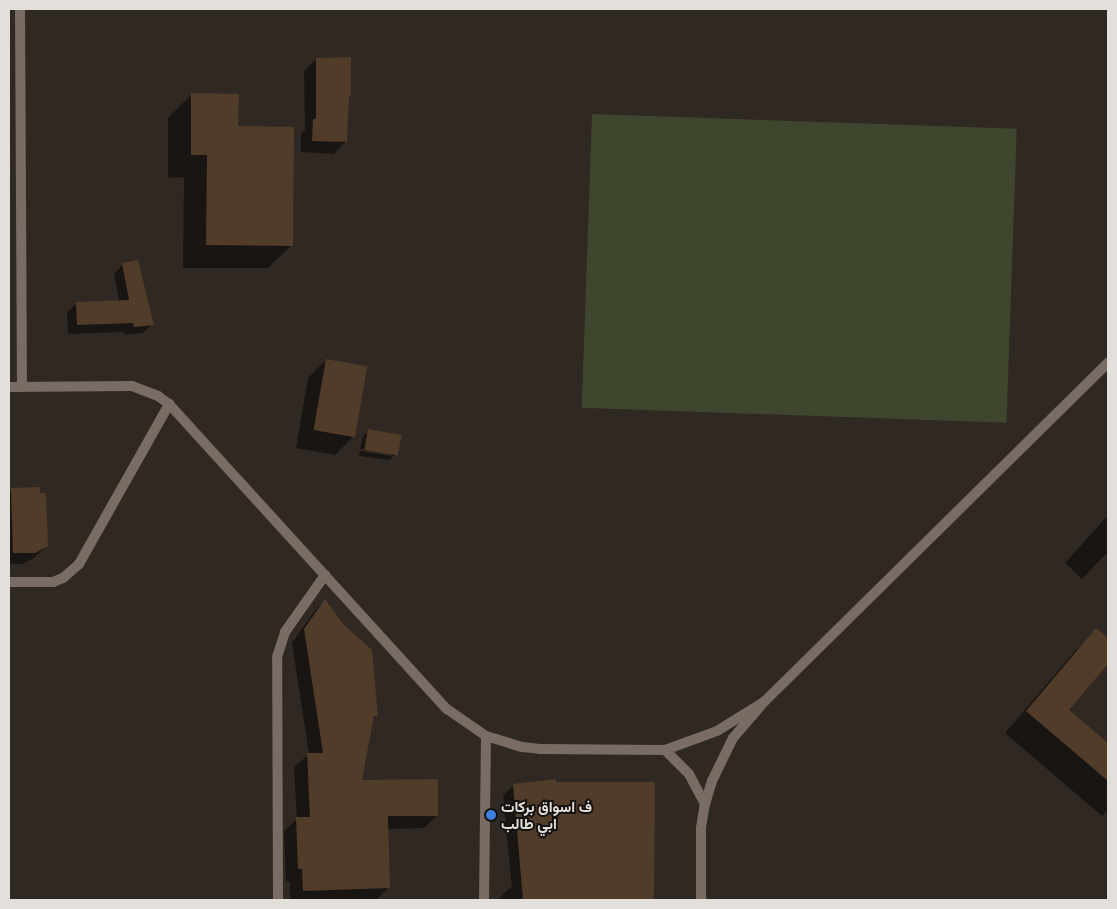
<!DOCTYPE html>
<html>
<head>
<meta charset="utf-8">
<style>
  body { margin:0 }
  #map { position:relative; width:1117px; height:909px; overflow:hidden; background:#302923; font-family:"IBM Plex Sans",Vazirmatn,sans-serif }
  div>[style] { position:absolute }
  .green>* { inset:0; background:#3f462e; transform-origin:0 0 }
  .shadow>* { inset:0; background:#0007 }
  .building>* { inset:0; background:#513b29; transform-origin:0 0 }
  .street>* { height:10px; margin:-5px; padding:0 5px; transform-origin:5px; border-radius:5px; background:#786c65 }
  .dots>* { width:14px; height:14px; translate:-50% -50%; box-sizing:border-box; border:2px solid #151210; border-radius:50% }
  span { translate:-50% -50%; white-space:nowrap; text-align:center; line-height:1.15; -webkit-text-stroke:4px #151210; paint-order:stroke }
  .poi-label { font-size:15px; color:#e3dfdb; font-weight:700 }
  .left { translate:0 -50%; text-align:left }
  .frame { position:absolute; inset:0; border:10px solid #e3dfdb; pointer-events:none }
</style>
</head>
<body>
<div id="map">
  <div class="green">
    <div style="left:592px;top:114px;width:425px;height:294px;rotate:2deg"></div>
  </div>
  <div class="shadow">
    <div style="clip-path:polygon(316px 59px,350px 95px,348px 98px,346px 141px,334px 154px,301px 152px,301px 133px,305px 130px,304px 71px)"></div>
    <div style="clip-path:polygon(192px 94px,237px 128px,292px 245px,268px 268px,183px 268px,184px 177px,168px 178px,168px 118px)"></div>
    <div style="clip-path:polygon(123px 264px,152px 324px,143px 333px,125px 335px,124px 332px,68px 334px,67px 312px,77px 303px,119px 301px,114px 274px)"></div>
    <div style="clip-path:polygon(326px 360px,353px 437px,335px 455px,296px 448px,308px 378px)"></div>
    <div style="clip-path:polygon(369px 431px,395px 455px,389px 460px,359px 456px,360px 451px,392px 456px,392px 453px,360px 449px,363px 436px)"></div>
    <div style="clip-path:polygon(12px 489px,46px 546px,34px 558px,22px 564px,9px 564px,9px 493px)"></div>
    <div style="clip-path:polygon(1108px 515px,1108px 552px,1082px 579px,1065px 563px)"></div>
    <div style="clip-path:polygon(325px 600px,377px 715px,372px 720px,360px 781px,437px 816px,424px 828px,387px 829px,389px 887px,376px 900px,290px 900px,290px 882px,286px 881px,284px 831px,297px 819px,294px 767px,309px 754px,292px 643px,313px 613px)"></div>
    <div style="clip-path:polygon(1097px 630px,1108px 640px,1108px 662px,1067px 710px,1108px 745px,1108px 810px,1102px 816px,1005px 733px,1075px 651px)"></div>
    <div style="clip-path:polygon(654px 783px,654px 900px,498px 900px,509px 888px,512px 889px,503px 795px,514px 785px)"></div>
  </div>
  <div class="building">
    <div style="clip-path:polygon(351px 57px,351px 96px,349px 96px,347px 142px,312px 141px,313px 119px,316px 119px,316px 58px)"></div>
    <div style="clip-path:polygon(191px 93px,239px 94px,238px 126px,294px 127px,293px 246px,206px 245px,207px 155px,191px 155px)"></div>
    <div style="clip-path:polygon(138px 260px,154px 325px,134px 327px,133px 323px,77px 325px,76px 302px,129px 300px,122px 263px)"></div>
    <div style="left:326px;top:359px;width:42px;height:72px;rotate:10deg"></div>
    <div style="left:368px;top:429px;width:34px;height:21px;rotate:10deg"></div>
    <div style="clip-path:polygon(40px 487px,40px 493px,46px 493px,48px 546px,35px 553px,13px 553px,11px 488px)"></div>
    <div style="clip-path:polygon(325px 599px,344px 625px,372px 650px,378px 716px,374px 716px,362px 780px,438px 779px,438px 816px,388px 816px,390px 888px,303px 891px,302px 869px,298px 869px,296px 817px,310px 817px,307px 753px,323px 753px,304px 629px)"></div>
    <div style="clip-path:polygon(1096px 628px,1108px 638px,1108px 664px,1069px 710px,1108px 743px,1108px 781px,1026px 711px)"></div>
    <div style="clip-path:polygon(556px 779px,556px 782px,655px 782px,654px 900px,523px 900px,513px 784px)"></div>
  </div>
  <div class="street">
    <div style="left:20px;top:9px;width:378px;rotate:89.7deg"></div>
    <div style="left:9px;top:387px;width:123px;rotate:-0.5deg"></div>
    <div style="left:132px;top:386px;width:28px;rotate:21deg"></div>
    <div style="left:158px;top:396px;width:14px;rotate:36deg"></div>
    <div style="left:169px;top:404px;width:413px;rotate:47.7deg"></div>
    <div style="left:447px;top:709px;width:47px;rotate:34.7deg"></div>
    <div style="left:486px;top:736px;width:38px;rotate:17deg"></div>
    <div style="left:522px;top:747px;width:18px;rotate:6deg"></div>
    <div style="left:540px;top:749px;width:125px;rotate:0.5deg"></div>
    <div style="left:665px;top:750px;width:55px;rotate:-20.1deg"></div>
    <div style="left:717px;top:731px;width:55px;rotate:-31.7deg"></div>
    <div style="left:9px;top:582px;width:44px"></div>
    <div style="left:53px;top:582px;width:11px;rotate:-22deg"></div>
    <div style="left:63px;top:578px;width:21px;rotate:-41deg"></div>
    <div style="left:79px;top:564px;width:184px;rotate:-60.6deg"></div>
    <div style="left:665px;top:750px;width:34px;rotate:45deg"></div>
    <div style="left:689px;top:774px;width:34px;rotate:62deg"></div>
    <div style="left:278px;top:900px;width:243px;rotate:-90.2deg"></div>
    <div style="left:277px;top:657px;width:26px;rotate:-72deg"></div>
    <div style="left:285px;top:632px;width:70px;rotate:-54.9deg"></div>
    <div style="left:484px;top:900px;width:164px;rotate:-89.3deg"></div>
    <div style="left:701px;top:900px;width:72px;rotate:-90deg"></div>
    <div style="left:701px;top:828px;width:24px;rotate:-81deg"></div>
    <div style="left:705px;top:804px;width:24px;rotate:-73deg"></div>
    <div style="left:712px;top:781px;width:48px;rotate:-64deg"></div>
    <div style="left:733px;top:738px;width:48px;rotate:-49.3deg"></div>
    <div style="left:764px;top:702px;width:483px;rotate:-44.6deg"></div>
  </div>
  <div class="dots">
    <div style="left:491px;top:815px;background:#3f7fe0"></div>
  </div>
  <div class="poi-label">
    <span class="left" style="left:501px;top:815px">ف اسواق بركات<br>ابي طالب</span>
  </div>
  <div class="frame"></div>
</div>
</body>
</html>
